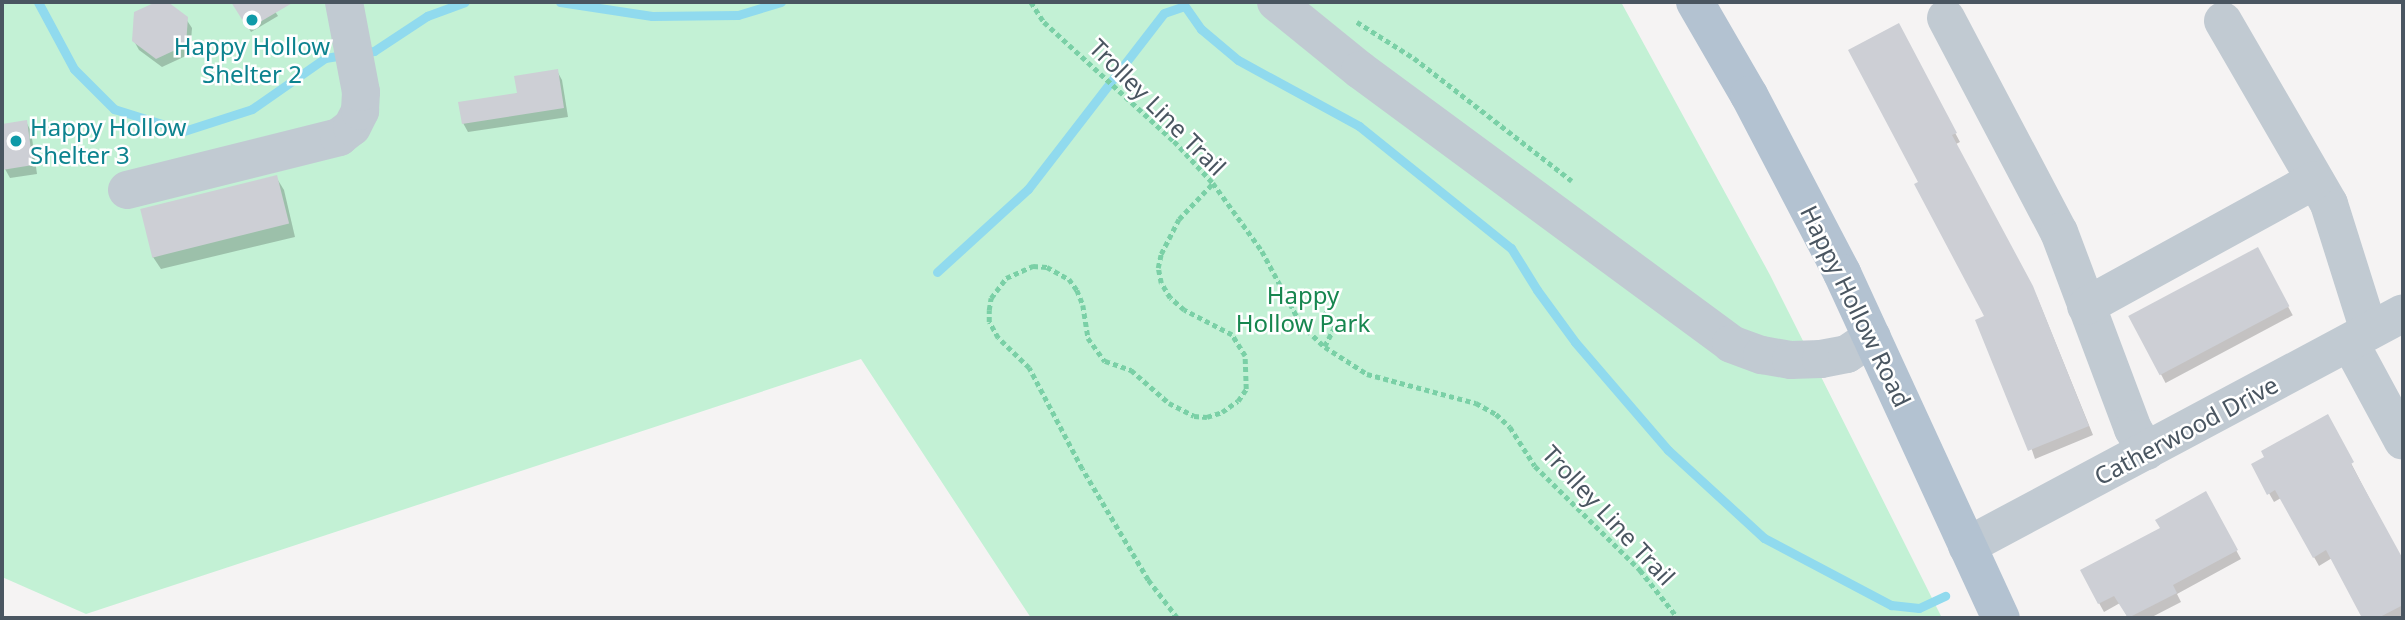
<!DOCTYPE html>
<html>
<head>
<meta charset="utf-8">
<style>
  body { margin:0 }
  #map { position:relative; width:2405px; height:620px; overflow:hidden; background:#f5f3f3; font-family:"Noto Sans",sans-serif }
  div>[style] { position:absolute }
  .green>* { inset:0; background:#c3f1d5 }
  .shadow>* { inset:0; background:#0003; transform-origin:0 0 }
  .stream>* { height:9px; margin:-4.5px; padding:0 4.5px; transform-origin:4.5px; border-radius:4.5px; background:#90daee }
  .building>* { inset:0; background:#cdcfd5; transform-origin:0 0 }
  .path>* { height:4.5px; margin-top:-2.25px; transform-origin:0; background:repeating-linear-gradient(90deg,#7ad0a6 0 5px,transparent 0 8.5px) }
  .minor>* { height:38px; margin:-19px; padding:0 19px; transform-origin:19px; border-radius:19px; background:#c1cad2 }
  .major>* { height:38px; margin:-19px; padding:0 19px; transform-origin:19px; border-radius:19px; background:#b3c2d1 }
  .dots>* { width:19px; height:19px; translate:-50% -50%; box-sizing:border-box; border:4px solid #fff; border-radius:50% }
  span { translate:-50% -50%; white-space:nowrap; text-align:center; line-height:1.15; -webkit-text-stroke:5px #fff; paint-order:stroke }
  .culture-label { font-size:24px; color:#0d838f }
  .left { translate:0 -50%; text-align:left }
  .street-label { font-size:24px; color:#4a5661 }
  .park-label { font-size:24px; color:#17864f }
  .frame { position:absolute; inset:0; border:4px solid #4a5661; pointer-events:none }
</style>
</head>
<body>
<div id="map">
  <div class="green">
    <div style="clip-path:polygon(2px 2px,1621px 2px,1770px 275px,1942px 618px,1031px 618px,861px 359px,86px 614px,2px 577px)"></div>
  </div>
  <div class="shadow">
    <div style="clip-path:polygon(161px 2px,166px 2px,186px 19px,192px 28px,190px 54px,162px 67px,139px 50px,134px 41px,136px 13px)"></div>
    <div style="clip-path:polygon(247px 2px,269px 2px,278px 16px,251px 32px,237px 8px)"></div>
    <div style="clip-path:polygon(1898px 26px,1960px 142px,1956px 144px,2037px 297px,2093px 435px,2035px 459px,1987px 317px,1921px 182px)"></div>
    <div style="clip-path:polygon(557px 71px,562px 80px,568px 117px,468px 132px,463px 123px)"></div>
    <div style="clip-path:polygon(26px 122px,31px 131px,37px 174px,10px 178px,5px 169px,2px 126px)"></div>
    <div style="clip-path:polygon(276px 177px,284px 190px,295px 237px,161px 269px,153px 257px)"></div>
    <div style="left:2258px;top:250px;width:74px;height:144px;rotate:62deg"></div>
    <div style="clip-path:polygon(2327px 417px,2403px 563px,2403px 618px,2364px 618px,2332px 558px,2319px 566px,2281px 498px,2274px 502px,2253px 465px)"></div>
    <div style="clip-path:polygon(2205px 494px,2241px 559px,2177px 594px,2181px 602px,2150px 618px,2128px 618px,2120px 603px,2104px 612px,2099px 603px,2162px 529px)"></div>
  </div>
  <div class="stream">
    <div style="left:38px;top:2px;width:76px;rotate:61.8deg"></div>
    <div style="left:74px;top:69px;width:57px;rotate:45deg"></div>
    <div style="left:114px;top:109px;width:73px;rotate:17.4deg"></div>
    <div style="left:184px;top:131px;width:71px;rotate:-17.9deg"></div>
    <div style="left:252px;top:109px;width:89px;rotate:-34.9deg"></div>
    <div style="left:325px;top:58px;width:19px;rotate:-9deg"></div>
    <div style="left:560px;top:2px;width:93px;rotate:8.7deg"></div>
    <div style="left:652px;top:16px;width:86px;rotate:-0.7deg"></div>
    <div style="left:738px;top:15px;width:45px;rotate:-16.8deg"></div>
    <div style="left:1182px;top:2px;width:33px;rotate:55deg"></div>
    <div style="left:1201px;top:29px;width:48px;rotate:40deg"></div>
    <div style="left:1238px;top:60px;width:138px;rotate:28.6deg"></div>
    <div style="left:1359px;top:126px;width:195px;rotate:38.8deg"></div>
    <div style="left:1511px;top:248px;width:49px;rotate:58.2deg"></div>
    <div style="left:1537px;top:290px;width:64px;rotate:53.8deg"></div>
    <div style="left:1575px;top:342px;width:143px;rotate:49.3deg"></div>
    <div style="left:1668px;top:450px;width:130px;rotate:42.5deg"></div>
    <div style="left:1764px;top:538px;width:144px;rotate:27.8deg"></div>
    <div style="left:1891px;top:605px;width:28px;rotate:6deg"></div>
    <div style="left:1919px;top:608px;width:29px;rotate:-25deg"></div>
    <div style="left:362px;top:53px;width:12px;rotate:-9deg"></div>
    <div style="left:374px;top:51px;width:64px;rotate:-33.4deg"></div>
    <div style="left:427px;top:16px;width:40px;rotate:-20.2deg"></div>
    <div style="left:937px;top:272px;width:123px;rotate:-42.4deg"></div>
    <div style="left:1028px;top:189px;width:222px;rotate:-52.3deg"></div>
    <div style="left:1164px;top:13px;width:21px;rotate:-19deg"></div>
  </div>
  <div class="building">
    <div style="clip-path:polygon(156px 2px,168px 2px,188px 17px,186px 45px,156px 59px,132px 41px,134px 12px)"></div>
    <div style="clip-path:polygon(231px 2px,294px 2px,248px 29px)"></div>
    <div style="clip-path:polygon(1899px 23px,1957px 133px,1952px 135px,2033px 286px,2089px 426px,2028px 451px,1975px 320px,1984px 316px,1914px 184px,1918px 182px,1848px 50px)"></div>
    <div style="clip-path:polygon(558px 69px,564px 108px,462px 124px,458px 102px,517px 93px,514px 76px)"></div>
    <div style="clip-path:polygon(27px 120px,33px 165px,2px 170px,2px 124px)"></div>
    <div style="left:277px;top:175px;width:50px;height:141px;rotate:76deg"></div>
    <div style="left:2258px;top:247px;width:67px;height:147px;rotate:62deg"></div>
    <div style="clip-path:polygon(2328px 414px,2354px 462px,2351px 464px,2403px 559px,2403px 605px,2378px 618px,2362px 618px,2326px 550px,2313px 558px,2275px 490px,2267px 495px,2251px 464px,2264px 457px,2261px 451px)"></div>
    <div style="clip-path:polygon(2206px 491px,2238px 550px,2173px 585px,2177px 593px,2128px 618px,2114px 596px,2098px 604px,2080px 570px,2160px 528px,2155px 520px)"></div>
  </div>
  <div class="path">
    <div style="left:1031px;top:2px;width:24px;rotate:57deg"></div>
    <div style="left:1044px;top:22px;width:176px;rotate:42.5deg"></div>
    <div style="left:1174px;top:141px;width:57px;rotate:47.1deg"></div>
    <div style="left:1213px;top:183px;width:84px;rotate:54.2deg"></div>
    <div style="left:1262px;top:251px;width:83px;rotate:61.9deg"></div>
    <div style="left:1301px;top:324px;width:33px;rotate:44deg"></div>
    <div style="left:1325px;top:347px;width:50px;rotate:32.7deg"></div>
    <div style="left:1367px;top:374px;width:113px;rotate:14.9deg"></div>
    <div style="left:1476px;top:403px;width:23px;rotate:29deg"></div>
    <div style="left:1496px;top:414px;width:19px;rotate:43deg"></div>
    <div style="left:1510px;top:427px;width:46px;rotate:57.3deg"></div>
    <div style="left:1535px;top:466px;width:148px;rotate:44.7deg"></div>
    <div style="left:1640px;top:570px;width:61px;rotate:51.6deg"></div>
    <div style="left:1357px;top:22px;width:67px;rotate:32.3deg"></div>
    <div style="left:1414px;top:58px;width:200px;rotate:37.9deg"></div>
    <div style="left:1323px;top:312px;width:19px;rotate:51deg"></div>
    <div style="left:1335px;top:327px;width:22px;rotate:117deg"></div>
    <div style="left:1177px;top:618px;width:48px;rotate:-127.3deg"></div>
    <div style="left:1148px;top:580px;width:129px;rotate:-120.7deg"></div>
    <div style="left:1082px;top:469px;width:114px;rotate:-117.7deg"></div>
    <div style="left:1029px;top:368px;width:43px;rotate:-135.9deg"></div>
    <div style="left:998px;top:338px;width:18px;rotate:-119deg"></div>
    <div style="left:989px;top:322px;width:12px;rotate:-90deg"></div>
    <div style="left:989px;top:310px;width:12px;rotate:-81deg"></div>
    <div style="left:991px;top:298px;width:25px;rotate:-53deg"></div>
    <div style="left:1006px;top:278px;width:30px;rotate:-24deg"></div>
    <div style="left:1033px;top:266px;width:14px;rotate:4deg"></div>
    <div style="left:1047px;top:267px;width:25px;rotate:29deg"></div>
    <div style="left:1069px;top:279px;width:14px;rotate:54deg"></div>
    <div style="left:1077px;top:290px;width:16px;rotate:68deg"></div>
    <div style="left:1083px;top:305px;width:33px;rotate:81deg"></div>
    <div style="left:1088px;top:338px;width:29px;rotate:54deg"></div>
    <div style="left:1105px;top:361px;width:28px;rotate:19deg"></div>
    <div style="left:1131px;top:370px;width:50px;rotate:41deg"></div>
    <div style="left:1169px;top:403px;width:28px;rotate:27deg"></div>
    <div style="left:1194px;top:416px;width:13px;rotate:4deg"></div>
    <div style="left:1207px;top:417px;width:16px;rotate:-18deg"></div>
    <div style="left:1222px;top:412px;width:19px;rotate:-35deg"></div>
    <div style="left:1238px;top:401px;width:14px;rotate:-56deg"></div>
    <div style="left:1246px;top:389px;width:33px;rotate:-92deg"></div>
    <div style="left:1245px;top:356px;width:25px;rotate:-122deg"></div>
    <div style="left:1232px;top:335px;width:54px;rotate:-152.5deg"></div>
    <div style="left:1184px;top:310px;width:18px;rotate:-139deg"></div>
    <div style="left:1170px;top:298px;width:17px;rotate:-121deg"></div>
    <div style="left:1161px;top:283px;width:15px;rotate:-101deg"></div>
    <div style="left:1158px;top:268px;width:14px;rotate:-78deg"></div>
    <div style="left:1161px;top:254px;width:39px;rotate:-63deg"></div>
    <div style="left:1179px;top:219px;width:50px;rotate:-46.6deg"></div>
  </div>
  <div class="minor">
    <div style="left:1276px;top:2px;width:108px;rotate:39deg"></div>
    <div style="left:1360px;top:70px;width:461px;rotate:36.4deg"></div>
    <div style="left:1731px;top:344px;width:33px;rotate:20deg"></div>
    <div style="left:1762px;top:355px;width:29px;rotate:10deg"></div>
    <div style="left:1791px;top:360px;width:30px;rotate:-2deg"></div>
    <div style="left:1821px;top:359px;width:26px;rotate:-11deg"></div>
    <div style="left:1847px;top:354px;width:30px;rotate:-34deg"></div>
    <div style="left:1946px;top:18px;width:242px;rotate:62.2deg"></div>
    <div style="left:2059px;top:232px;width:210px;rotate:69.4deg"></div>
    <div style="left:2133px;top:429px;width:26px;rotate:59deg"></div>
    <div style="left:2223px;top:21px;width:211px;rotate:59.9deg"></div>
    <div style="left:2329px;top:204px;width:133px;rotate:72.5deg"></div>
    <div style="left:127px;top:190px;width:219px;rotate:-14deg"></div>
    <div style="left:339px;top:137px;width:16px;rotate:-38deg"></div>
    <div style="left:352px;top:127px;width:18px;rotate:-63deg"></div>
    <div style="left:360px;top:111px;width:19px;rotate:-87deg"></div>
    <div style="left:361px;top:92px;width:92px;rotate:-100.7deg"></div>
    <div style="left:2086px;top:306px;width:261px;rotate:-28.8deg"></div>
    <div style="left:2350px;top:343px;width:111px;rotate:61.6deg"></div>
    <div style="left:1967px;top:546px;width:494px;rotate:-28.1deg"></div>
  </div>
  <div class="major">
    <div style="left:1695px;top:2px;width:108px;rotate:59.9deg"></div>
    <div style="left:1749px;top:95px;width:201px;rotate:62.4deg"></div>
    <div style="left:1842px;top:273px;width:380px;rotate:65.3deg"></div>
  </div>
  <div class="dots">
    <div style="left:252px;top:20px;background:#0f9aa8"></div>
    <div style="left:16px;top:141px;background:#0f9aa8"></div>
  </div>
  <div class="culture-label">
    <span style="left:252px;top:60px">Happy Hollow<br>Shelter 2</span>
    <span class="left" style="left:30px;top:141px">Happy Hollow<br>Shelter 3</span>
  </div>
  <div class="street-label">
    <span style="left:1158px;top:107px;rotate:45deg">Trolley Line Trail</span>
    <span style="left:1856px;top:306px;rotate:64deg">Happy Hollow Road</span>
    <span style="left:2186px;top:430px;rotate:-28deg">Catherwood Drive</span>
    <span style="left:1609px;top:515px;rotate:47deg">Trolley Line Trail</span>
  </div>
  <div class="park-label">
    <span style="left:1303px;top:309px">Happy<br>Hollow Park</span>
  </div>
  <div class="frame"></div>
</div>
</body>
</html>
